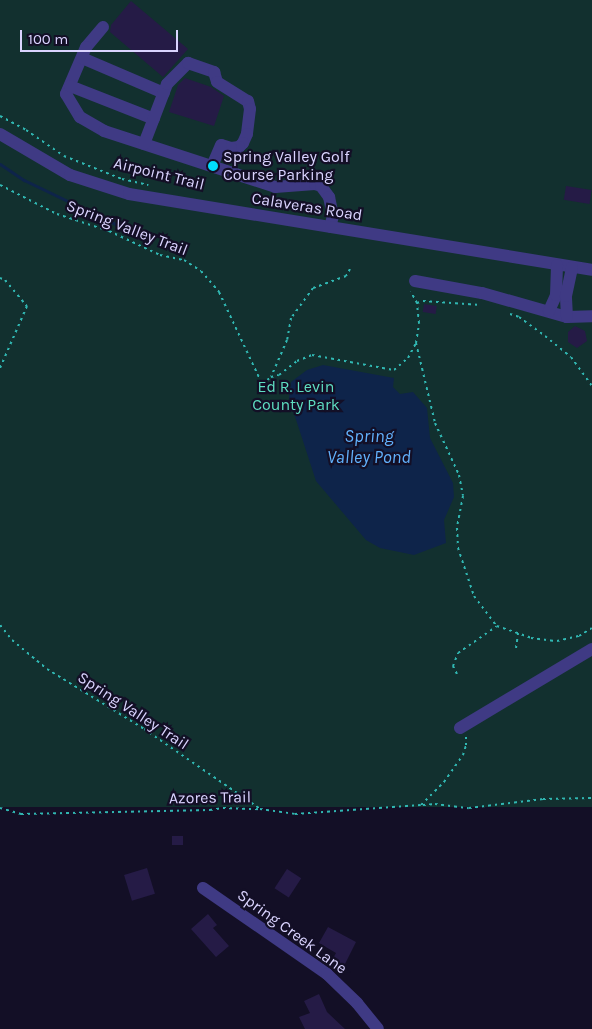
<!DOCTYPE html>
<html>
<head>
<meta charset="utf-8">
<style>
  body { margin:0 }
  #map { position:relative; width:592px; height:1029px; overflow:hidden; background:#130f26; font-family:Karla,sans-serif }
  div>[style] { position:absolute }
  .green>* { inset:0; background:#12302f; transform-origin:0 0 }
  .water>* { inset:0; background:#0e244a }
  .stream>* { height:3px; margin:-1.5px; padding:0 1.5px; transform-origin:1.5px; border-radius:1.5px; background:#0e244a }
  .building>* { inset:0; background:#251b46; transform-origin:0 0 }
  .path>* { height:2px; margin-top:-1px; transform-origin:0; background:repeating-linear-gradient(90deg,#30b7b2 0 2.5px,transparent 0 6.5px) }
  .minor>* { height:12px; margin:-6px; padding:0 6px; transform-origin:6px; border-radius:6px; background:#3f3a84 }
  .dots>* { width:14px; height:14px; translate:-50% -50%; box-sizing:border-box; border:2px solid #130f26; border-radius:50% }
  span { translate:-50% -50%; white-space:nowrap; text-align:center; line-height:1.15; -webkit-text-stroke:4.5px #130f26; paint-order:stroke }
  .poi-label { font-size:16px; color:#dad4ff }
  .left { translate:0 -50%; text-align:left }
  .street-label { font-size:16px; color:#dad4ff }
  .park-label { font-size:16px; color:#5fdfc2 }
  .water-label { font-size:18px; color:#62b2fe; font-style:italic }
  .scale { position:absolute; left:20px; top:30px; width:158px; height:22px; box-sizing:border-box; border:2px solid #dad4ff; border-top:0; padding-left:6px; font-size:15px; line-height:18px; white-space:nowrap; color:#dad4ff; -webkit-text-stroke:4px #130f26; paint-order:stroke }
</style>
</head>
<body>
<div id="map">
  <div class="green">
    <div style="left:0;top:0;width:592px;height:807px"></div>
  </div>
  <div class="water">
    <div style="clip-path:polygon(323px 365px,394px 378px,393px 387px,400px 394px,413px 392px,427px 408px,430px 438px,453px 483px,454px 497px,444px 520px,446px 543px,414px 555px,380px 548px,366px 540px,316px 481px,289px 398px,291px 382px,307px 370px)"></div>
  </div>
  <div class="stream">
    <div style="left:0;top:164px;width:29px;rotate:34deg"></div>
    <div style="left:24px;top:180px;width:101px;rotate:25.8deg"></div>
  </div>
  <div class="building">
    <div style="clip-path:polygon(131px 1px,188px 49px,163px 77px,110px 32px,111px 25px)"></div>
    <div style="clip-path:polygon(185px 78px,211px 87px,224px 96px,214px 126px,169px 112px,178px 85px)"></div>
    <div style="left:566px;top:186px;width:26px;height:14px;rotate:9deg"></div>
    <div style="left:424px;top:304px;width:13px;height:8px;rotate:9deg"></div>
    <div style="clip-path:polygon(575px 326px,585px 331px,587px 341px,577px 348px,568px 342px,568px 332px)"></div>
    <div style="left:172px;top:836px;width:11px;height:9px"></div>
    <div style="left:147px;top:868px;width:27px;height:24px;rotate:73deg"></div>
    <div style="left:287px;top:869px;width:17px;height:23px;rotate:33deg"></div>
    <div style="clip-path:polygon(208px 914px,217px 925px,213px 928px,229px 946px,216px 957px,191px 929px)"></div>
    <div style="clip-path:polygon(328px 927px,356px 942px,344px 966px,332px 960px,336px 953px,319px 943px)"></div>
    <div style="clip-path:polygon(319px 994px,327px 1012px,345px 1029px,305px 1029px,299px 1017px,310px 1013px,304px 1001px)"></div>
  </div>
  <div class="path">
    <div style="left:0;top:116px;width:30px;rotate:28deg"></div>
    <div style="left:26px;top:130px;width:46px;rotate:34.4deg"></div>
    <div style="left:64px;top:156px;width:62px;rotate:21.6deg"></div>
    <div style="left:122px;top:179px;width:27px;rotate:13deg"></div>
    <div style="left:0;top:185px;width:64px;rotate:27deg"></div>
    <div style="left:57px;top:214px;width:55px;rotate:18.1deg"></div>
    <div style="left:109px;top:231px;width:56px;rotate:25.2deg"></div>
    <div style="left:160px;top:255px;width:25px;rotate:12deg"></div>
    <div style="left:184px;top:260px;width:20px;rotate:33deg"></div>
    <div style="left:201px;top:271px;width:28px;rotate:49deg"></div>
    <div style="left:219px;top:292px;width:102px;rotate:64.9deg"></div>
    <div style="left:262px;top:384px;width:11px;rotate:-38deg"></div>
    <div style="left:350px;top:269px;width:8px;rotate:120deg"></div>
    <div style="left:346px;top:276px;width:35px;rotate:160deg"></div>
    <div style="left:313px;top:288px;width:37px;rotate:126deg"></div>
    <div style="left:291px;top:318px;width:22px;rotate:100deg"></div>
    <div style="left:287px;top:340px;width:40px;rotate:113.4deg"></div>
    <div style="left:271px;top:377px;width:8px;rotate:-14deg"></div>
    <div style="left:279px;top:375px;width:23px;rotate:-38deg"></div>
    <div style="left:297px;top:361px;width:16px;rotate:-22deg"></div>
    <div style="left:312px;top:355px;width:83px;rotate:10.4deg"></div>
    <div style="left:394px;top:370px;width:18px;rotate:-41deg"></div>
    <div style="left:408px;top:358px;width:17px;rotate:-62deg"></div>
    <div style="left:416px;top:343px;width:20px;rotate:-81deg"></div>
    <div style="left:419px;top:323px;width:20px;rotate:-96deg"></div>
    <div style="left:417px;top:303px;width:13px;rotate:-119deg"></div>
    <div style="left:0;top:278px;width:5px;rotate:22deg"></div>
    <div style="left:5px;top:280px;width:34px;rotate:50deg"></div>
    <div style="left:27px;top:306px;width:68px;rotate:113.5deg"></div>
    <div style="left:417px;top:303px;width:6px;rotate:-18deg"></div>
    <div style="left:423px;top:301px;width:58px;rotate:3.9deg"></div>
    <div style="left:510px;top:314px;width:9px;rotate:18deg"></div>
    <div style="left:519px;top:317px;width:32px;rotate:36deg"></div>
    <div style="left:545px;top:336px;width:33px;rotate:39deg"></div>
    <div style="left:571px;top:357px;width:36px;rotate:54deg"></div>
    <div style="left:416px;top:343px;width:82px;rotate:76.6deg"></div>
    <div style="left:435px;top:423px;width:57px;rotate:65.2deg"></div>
    <div style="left:459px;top:475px;width:21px;rotate:79deg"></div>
    <div style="left:463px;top:496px;width:33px;rotate:101deg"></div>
    <div style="left:457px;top:528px;width:20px;rotate:87deg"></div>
    <div style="left:458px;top:548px;width:51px;rotate:71.6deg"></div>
    <div style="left:474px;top:596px;width:38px;rotate:53deg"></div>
    <div style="left:497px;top:626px;width:36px;rotate:19deg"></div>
    <div style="left:531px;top:638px;width:26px;rotate:7deg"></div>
    <div style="left:557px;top:641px;width:23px;rotate:-13deg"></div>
    <div style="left:579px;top:636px;width:15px;rotate:-32deg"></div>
    <div style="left:0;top:625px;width:19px;rotate:51deg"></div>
    <div style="left:12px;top:640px;width:45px;rotate:39.6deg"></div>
    <div style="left:47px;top:669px;width:114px;rotate:31.7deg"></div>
    <div style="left:144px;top:729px;width:140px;rotate:34.5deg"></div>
    <div style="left:516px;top:648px;width:15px;rotate:-82deg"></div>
    <div style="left:457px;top:674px;width:9px;rotate:-117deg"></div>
    <div style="left:453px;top:666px;width:14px;rotate:-69deg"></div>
    <div style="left:458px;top:653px;width:47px;rotate:-34.7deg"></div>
    <div style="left:423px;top:805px;width:12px;rotate:-5deg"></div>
    <div style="left:435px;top:804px;width:34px;rotate:7deg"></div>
    <div style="left:469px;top:808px;width:75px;rotate:-6.9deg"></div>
    <div style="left:543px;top:799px;width:49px;rotate:-1.2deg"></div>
    <div style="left:0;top:808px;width:22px;rotate:16deg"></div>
    <div style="left:21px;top:814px;width:189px;rotate:-1.2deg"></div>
    <div style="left:210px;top:810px;width:13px;rotate:-9deg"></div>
    <div style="left:223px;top:808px;width:37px;rotate:2deg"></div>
    <div style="left:260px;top:809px;width:35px;rotate:8deg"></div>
    <div style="left:295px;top:814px;width:126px;rotate:-4.1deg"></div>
    <div style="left:421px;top:805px;width:33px;rotate:-45deg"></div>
    <div style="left:444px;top:782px;width:33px;rotate:-55deg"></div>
    <div style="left:463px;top:755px;width:10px;rotate:-73deg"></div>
    <div style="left:466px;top:745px;width:8px;rotate:-90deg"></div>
  </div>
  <div class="minor">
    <div style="left:103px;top:27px;width:26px;rotate:130deg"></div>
    <div style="left:86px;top:47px;width:51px;rotate:113.1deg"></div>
    <div style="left:66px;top:94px;width:27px;rotate:59deg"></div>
    <div style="left:80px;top:117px;width:28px;rotate:30deg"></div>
    <div style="left:104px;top:131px;width:180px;rotate:18.1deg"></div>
    <div style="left:275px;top:187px;width:40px;rotate:-4.3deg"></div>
    <div style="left:315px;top:184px;width:6px;rotate:18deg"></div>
    <div style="left:321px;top:186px;width:14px;rotate:54deg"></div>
    <div style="left:329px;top:197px;width:19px;rotate:78deg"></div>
    <div style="left:333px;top:216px;width:11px;rotate:105deg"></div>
    <div style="left:82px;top:58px;width:89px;rotate:23.1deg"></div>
    <div style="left:70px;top:86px;width:90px;rotate:21.4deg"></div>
    <div style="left:0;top:134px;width:81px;rotate:30.4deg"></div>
    <div style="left:70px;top:175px;width:62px;rotate:17.9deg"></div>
    <div style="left:129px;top:194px;width:469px;rotate:9.3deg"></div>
    <div style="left:144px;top:144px;width:64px;rotate:-69deg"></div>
    <div style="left:167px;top:84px;width:30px;rotate:-45deg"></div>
    <div style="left:188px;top:63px;width:28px;rotate:19deg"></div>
    <div style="left:214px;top:72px;width:10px;rotate:73deg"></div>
    <div style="left:217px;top:82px;width:36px;rotate:32deg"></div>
    <div style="left:248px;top:101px;width:8px;rotate:76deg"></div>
    <div style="left:250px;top:109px;width:25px;rotate:97deg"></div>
    <div style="left:247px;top:134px;width:10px;rotate:114deg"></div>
    <div style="left:243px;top:143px;width:6px;rotate:135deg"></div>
    <div style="left:239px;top:147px;width:8px;rotate:173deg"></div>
    <div style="left:231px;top:148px;width:10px;rotate:-163deg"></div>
    <div style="left:221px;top:145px;width:23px;rotate:113deg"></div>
    <div style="left:415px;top:281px;width:68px;rotate:10.2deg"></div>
    <div style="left:482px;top:293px;width:88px;rotate:15.8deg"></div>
    <div style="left:567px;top:317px;width:25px;rotate:-2deg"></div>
    <div style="left:549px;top:311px;width:17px;rotate:-66deg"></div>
    <div style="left:556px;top:295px;width:30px;rotate:-88deg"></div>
    <div style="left:567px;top:317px;width:21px;rotate:-93deg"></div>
    <div style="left:566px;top:296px;width:29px;rotate:-78deg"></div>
    <div style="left:460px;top:728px;width:154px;rotate:-30.9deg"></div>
    <div style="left:203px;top:888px;width:151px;rotate:34.7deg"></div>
    <div style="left:327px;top:974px;width:42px;rotate:44deg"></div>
    <div style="left:357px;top:1003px;width:33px;rotate:51deg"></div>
  </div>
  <div class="dots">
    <div style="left:213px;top:166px;background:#01defd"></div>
  </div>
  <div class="poi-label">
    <span class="left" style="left:223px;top:166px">Spring Valley Golf<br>Course Parking</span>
  </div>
  <div class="street-label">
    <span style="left:159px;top:174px;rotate:14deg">Airpoint Trail</span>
    <span style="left:307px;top:207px;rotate:9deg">Calaveras Road</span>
    <span style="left:127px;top:228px;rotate:21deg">Spring Valley Trail</span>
    <span style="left:133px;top:711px;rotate:33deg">Spring Valley Trail</span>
    <span style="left:210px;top:798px;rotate:-1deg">Azores Trail</span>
    <span style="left:292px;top:932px;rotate:36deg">Spring Creek Lane</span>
  </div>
  <div class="park-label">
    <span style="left:296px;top:396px">Ed R. Levin<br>County Park</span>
  </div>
  <div class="water-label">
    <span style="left:369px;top:447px">Spring<br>Valley Pond</span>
  </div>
  <div class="scale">100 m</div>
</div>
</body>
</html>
